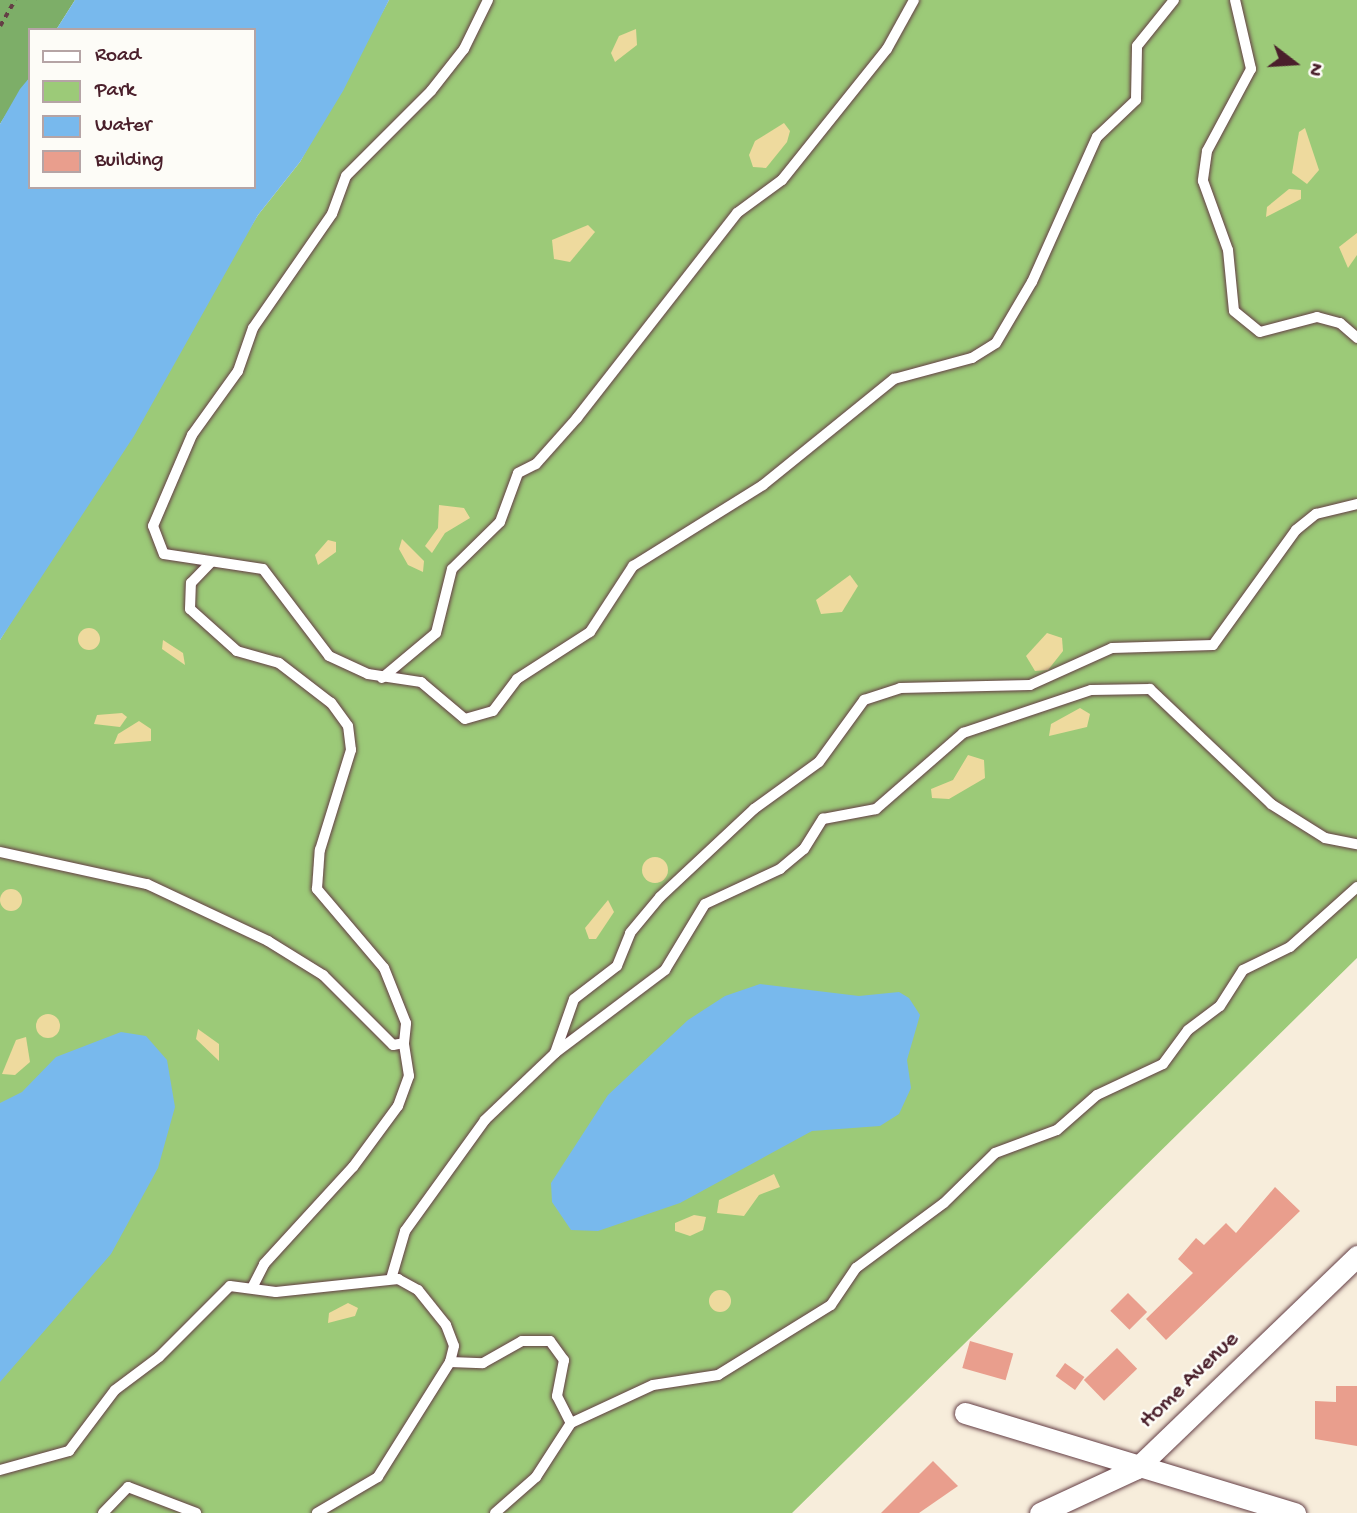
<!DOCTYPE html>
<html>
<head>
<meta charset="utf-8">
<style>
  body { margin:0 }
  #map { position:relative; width:1357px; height:1513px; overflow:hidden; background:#f7eddb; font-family:"Gochi Hand",sans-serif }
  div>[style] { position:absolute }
  .green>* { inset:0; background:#9cca78 }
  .forest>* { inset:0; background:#7dae68 }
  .sand>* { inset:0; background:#eeda9e }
  .round { border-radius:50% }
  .water>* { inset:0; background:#78b9ed }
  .building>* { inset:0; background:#e99e8d; transform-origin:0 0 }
  .path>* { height:3.5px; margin-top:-1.75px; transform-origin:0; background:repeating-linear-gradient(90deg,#643e45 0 5px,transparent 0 10px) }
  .roads { filter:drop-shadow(0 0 2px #643e45) drop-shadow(0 0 2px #643e45) }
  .lane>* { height:10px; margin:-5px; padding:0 5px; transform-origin:5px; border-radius:5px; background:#fff }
  .street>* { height:21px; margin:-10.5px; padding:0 10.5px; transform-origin:10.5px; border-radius:10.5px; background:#fff }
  span { translate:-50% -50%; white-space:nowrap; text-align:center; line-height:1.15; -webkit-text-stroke:5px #fdfcf7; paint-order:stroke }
  .street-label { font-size:23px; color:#4a1f2b }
  .legend { position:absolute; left:28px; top:28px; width:228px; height:161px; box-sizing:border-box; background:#fdfcf7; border:2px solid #b5a4a5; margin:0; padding:9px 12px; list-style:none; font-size:21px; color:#4a1f2b }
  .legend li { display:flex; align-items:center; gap:14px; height:35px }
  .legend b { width:35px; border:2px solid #b5a4a5 }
  .north { position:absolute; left:1259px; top:28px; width:70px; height:70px; -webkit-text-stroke:5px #fdfcf7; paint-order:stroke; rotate:107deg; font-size:19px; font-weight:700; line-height:28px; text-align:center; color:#4a1f2b }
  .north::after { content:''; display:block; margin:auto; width:24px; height:32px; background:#4a1f2b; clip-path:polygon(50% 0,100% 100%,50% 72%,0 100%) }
</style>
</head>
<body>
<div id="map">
  <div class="green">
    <div style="clip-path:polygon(389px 0,1357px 0,1357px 958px,792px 1513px,0 1513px,0 640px,258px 215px,300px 162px)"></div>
  </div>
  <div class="forest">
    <div style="clip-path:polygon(0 0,75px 0,56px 30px,30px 30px,30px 77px,0 124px)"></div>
  </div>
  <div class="sand">
    <div style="clip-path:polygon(636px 29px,637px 45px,615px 62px,611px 53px,619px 36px)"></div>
    <div style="clip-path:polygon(784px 123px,790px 131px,787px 142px,766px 168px,753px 167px,749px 155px,755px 141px)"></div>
    <div style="clip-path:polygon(1305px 128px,1319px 170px,1307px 184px,1292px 173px,1299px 132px)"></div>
    <div style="clip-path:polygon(1289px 189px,1301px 190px,1301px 199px,1266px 217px,1267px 207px)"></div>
    <div style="clip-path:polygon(588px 225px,595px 232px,570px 262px,554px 259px,552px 240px)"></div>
    <div style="clip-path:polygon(1357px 233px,1357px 255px,1348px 268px,1339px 247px)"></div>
    <div style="clip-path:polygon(439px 505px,464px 508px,470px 518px,445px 533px,432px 553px,425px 546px,438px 528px)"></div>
    <div style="clip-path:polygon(402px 539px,424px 561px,423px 572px,408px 565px,399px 549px)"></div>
    <div style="clip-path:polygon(328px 540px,336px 542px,336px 552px,318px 565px,315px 555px)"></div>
    <div style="clip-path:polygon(850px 575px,858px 586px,842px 612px,821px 614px,816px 600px)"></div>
    <div class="round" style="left:78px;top:628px;width:22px;height:22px"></div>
    <div style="clip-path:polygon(1047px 633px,1062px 638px,1063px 651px,1048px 670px,1035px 671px,1026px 656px)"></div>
    <div style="clip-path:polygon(163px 640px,183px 653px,185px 665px,162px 649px)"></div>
    <div style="clip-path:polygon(1080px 708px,1090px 714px,1087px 727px,1049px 736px,1051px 724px)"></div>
    <div style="clip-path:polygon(122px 713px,127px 717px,120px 727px,94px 724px,97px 715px)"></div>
    <div style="clip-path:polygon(139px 721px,151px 729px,151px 741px,114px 744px,118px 734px)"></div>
    <div style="clip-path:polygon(968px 755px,984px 760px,985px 778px,949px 799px,932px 798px,931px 789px,953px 780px)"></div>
    <div class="round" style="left:642px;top:857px;width:26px;height:26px"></div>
    <div class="round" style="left:0;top:889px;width:22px;height:22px"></div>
    <div style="clip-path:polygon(608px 900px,614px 912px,596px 939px,589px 939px,585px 928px)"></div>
    <div class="round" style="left:36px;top:1014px;width:24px;height:24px"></div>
    <div style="clip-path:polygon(198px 1029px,219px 1044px,219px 1061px,196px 1039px)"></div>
    <div style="clip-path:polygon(26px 1037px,30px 1062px,15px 1075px,2px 1074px,16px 1040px)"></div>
    <div style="clip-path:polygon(774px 1174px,780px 1187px,759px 1195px,744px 1216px,717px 1213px,719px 1200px)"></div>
    <div style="clip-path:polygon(694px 1215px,706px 1217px,703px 1230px,690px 1236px,675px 1231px,675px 1223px)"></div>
    <div class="round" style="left:709px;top:1290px;width:22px;height:22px"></div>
    <div style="clip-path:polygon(348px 1303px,358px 1308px,355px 1316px,328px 1323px,329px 1313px)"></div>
  </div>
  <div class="water">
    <div style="clip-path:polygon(75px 0,389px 0,343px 91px,300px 162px,258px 215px,134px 436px,0 640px,0 124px,20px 89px,30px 77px,30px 187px,254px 187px,254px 30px,56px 30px)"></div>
    <div style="clip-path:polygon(760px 984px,859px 996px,899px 992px,909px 998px,920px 1015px,907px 1060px,911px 1088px,899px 1114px,880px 1126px,812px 1131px,680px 1203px,598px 1231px,571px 1230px,552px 1202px,551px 1183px,608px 1095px,688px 1020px,725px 996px)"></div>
    <div style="clip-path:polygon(121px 1032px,146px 1036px,167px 1060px,175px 1107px,158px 1168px,111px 1254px,0 1382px,0 1103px,22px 1092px,56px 1057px)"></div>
  </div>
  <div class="building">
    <div style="clip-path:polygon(1275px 1187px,1300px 1211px,1166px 1340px,1146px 1319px,1193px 1273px,1178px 1259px,1196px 1238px,1204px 1245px,1226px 1223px,1236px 1233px)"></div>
    <div style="left:1128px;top:1293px;width:27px;height:25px;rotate:45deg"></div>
    <div style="left:970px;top:1341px;width:45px;height:28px;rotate:16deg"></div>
    <div style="left:1117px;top:1348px;width:29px;height:46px;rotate:46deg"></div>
    <div style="left:1065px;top:1363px;width:24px;height:16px;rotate:36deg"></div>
    <div style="clip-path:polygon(1336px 1386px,1357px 1386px,1357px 1446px,1315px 1439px,1315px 1401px,1336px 1402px)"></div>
    <div style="clip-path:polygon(933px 1461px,958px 1486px,919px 1513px,881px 1513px)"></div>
  </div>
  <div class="path">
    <div style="left:0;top:26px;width:30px;rotate:-60deg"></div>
  </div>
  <div class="roads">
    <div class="lane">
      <div style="left:488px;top:0;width:55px;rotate:116.1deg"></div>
      <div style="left:464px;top:49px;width:53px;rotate:128.2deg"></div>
      <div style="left:431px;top:91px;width:120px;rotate:135deg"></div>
      <div style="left:346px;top:176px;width:40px;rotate:110.2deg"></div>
      <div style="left:332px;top:214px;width:139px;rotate:124.7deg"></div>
      <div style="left:253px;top:328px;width:46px;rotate:109.2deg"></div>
      <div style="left:238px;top:371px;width:79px;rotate:125.7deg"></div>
      <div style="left:192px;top:435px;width:99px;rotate:113.2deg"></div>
      <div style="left:153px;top:526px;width:30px;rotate:69deg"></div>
      <div style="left:164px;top:554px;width:100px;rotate:8.6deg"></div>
      <div style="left:263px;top:569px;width:109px;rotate:52.8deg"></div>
      <div style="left:329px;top:656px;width:43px;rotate:24.8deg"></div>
      <div style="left:368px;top:674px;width:54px;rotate:8.6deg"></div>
      <div style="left:421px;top:682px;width:57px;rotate:40.1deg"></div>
      <div style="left:465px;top:719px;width:29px;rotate:-16deg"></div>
      <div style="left:493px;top:711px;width:40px;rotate:-53deg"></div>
      <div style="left:517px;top:679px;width:87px;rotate:-32.8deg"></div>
      <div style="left:590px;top:632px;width:79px;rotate:-56.9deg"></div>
      <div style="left:633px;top:566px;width:153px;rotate:-31.9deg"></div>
      <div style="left:763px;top:485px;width:169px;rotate:-39deg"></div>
      <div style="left:894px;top:379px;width:81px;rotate:-15.1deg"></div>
      <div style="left:972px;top:358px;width:28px;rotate:-32deg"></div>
      <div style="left:996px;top:343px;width:71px;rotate:-59.5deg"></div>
      <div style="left:1032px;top:282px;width:159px;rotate:-65.9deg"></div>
      <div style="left:1097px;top:137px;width:54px;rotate:-43.5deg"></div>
      <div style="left:1136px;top:100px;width:54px;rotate:-88.9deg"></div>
      <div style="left:1137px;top:46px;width:59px;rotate:-51.2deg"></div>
      <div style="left:1235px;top:0;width:71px;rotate:76.9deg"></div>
      <div style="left:1251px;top:69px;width:93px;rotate:118.2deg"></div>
      <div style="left:1207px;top:151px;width:30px;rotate:98deg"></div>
      <div style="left:1203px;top:181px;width:73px;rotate:70.1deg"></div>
      <div style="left:1228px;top:250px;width:61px;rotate:84.4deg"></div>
      <div style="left:1234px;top:311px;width:33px;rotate:39deg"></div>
      <div style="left:1260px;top:332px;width:59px;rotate:-14.7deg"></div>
      <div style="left:1317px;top:317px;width:24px;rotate:15deg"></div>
      <div style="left:1340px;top:323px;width:23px;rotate:41deg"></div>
      <div style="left:382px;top:678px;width:70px;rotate:-39.8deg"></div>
      <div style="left:436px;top:633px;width:66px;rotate:-76deg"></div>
      <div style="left:452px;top:569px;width:67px;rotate:-44.4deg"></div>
      <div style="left:500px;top:522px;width:52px;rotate:-69.8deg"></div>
      <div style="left:518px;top:473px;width:20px;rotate:-27deg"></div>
      <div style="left:536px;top:464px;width:62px;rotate:-48.3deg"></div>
      <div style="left:577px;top:418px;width:260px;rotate:-52deg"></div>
      <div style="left:737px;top:213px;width:56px;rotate:-36.3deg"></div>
      <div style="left:782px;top:180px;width:168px;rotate:-51.3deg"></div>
      <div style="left:887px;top:49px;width:56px;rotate:-61.1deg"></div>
      <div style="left:0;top:852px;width:150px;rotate:12.3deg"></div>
      <div style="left:147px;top:884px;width:134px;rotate:25.2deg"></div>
      <div style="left:268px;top:941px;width:65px;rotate:31.7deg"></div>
      <div style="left:323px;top:975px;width:99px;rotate:45deg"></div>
      <div style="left:393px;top:1045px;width:11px;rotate:-10deg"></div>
      <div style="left:404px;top:1043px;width:20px;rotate:-84deg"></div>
      <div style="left:406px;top:1023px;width:59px;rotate:-111.8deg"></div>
      <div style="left:384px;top:968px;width:104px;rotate:-130.3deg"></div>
      <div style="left:317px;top:889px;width:39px;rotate:-86deg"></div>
      <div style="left:320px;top:850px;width:105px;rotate:-72.8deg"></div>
      <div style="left:351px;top:750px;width:24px;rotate:-97deg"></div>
      <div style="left:348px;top:726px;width:29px;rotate:-126deg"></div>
      <div style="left:331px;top:703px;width:66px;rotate:-142.4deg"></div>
      <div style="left:279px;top:663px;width:44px;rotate:-164.1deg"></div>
      <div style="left:237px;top:651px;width:63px;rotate:-138.2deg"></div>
      <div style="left:190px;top:609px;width:26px;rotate:-88deg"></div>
      <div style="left:191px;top:583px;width:28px;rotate:-46deg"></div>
      <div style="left:555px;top:1053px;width:57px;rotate:-70.6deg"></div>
      <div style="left:574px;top:999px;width:54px;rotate:-37.5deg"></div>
      <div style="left:617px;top:966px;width:35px;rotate:-68deg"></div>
      <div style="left:630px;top:933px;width:47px;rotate:-50.2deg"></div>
      <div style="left:660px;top:897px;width:129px;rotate:-43.1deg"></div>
      <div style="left:754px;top:809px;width:80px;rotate:-35.9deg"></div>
      <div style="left:819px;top:762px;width:77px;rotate:-54deg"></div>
      <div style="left:864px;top:700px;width:38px;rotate:-18deg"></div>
      <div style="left:900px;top:688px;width:130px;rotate:-1.3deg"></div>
      <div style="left:1030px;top:685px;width:90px;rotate:-24.3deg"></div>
      <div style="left:1112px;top:648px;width:101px;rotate:-1.7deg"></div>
      <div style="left:1213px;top:645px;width:142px;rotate:-54.2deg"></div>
      <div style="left:1296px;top:530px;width:26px;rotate:-39deg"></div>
      <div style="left:1316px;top:514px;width:42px;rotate:-13.7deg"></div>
      <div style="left:391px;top:1279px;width:50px;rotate:-73.7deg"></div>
      <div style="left:405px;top:1231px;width:137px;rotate:-54.2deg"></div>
      <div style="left:485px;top:1120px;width:97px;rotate:-43.7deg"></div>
      <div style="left:555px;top:1053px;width:138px;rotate:-37deg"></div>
      <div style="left:665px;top:970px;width:77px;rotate:-58.8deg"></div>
      <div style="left:705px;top:904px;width:83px;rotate:-25deg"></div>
      <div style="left:780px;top:869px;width:31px;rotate:-40deg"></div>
      <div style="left:804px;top:849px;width:36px;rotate:-58deg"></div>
      <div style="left:823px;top:819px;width:54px;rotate:-10.7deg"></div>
      <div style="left:876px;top:809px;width:116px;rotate:-41.1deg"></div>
      <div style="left:963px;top:733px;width:135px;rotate:-18.6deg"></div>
      <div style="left:1091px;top:690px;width:59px;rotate:-1deg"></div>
      <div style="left:1150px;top:689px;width:167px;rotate:43.5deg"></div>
      <div style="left:1271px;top:804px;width:64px;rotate:32.2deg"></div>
      <div style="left:1325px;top:838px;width:33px;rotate:11deg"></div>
      <div style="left:252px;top:1288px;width:27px;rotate:-63deg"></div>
      <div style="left:264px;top:1264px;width:132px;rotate:-47.5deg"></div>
      <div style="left:353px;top:1167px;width:76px;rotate:-53.6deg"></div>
      <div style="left:398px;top:1106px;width:32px;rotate:-70deg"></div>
      <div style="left:409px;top:1076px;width:33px;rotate:-99deg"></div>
      <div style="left:450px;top:1362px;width:33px;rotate:2deg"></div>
      <div style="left:483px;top:1363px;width:45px;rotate:-29.4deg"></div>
      <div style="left:522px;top:1341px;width:28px"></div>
      <div style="left:550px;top:1341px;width:24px;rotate:54deg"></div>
      <div style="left:564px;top:1360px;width:37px;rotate:101deg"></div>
      <div style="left:557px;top:1396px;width:30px;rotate:63deg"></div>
      <div style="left:0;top:1470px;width:72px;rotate:-15.4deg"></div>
      <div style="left:69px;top:1451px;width:76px;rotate:-53deg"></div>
      <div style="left:115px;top:1390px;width:55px;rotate:-36.9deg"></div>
      <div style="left:159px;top:1357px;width:100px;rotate:-45deg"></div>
      <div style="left:230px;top:1286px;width:46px;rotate:7.4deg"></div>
      <div style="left:276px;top:1292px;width:123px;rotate:-6.1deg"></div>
      <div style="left:398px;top:1279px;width:23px;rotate:29deg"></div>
      <div style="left:418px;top:1290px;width:45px;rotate:51.3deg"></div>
      <div style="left:446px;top:1325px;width:22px;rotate:69deg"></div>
      <div style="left:454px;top:1346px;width:16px;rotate:104deg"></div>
      <div style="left:450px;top:1362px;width:136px;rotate:122.1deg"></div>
      <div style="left:378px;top:1477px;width:71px;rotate:149.5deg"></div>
      <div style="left:103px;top:1513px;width:36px;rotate:-46deg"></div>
      <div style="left:128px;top:1487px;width:73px;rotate:20.9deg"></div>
      <div style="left:495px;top:1513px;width:55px;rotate:-41.3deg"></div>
      <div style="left:536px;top:1477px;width:64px;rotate:-57.1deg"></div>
      <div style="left:571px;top:1423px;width:90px;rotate:-24.9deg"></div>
      <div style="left:653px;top:1385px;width:66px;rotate:-8.7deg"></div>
      <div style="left:718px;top:1375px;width:133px;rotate:-31.8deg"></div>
      <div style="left:831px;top:1305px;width:45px;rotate:-56deg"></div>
      <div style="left:856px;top:1268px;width:109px;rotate:-36.5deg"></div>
      <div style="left:944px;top:1203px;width:71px;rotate:-44.4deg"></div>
      <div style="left:995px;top:1153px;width:66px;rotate:-20.4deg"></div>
      <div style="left:1057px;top:1130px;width:53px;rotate:-41.2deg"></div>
      <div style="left:1097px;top:1095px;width:73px;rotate:-25.2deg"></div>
      <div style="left:1163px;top:1064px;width:42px;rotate:-53.7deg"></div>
      <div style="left:1188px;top:1030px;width:40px;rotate:-37deg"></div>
      <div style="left:1220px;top:1006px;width:43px;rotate:-57.4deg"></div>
      <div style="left:1243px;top:970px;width:52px;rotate:-26.1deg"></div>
      <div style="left:1290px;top:947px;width:90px;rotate:-41.8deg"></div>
    </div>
    <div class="street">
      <div style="left:965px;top:1413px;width:345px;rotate:16.9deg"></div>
      <div style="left:1040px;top:1513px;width:107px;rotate:-24.9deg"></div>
      <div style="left:1137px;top:1468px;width:306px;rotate:-43.9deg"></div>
    </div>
  </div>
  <div class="street-label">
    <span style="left:1190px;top:1381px;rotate:-44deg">Home Avenue</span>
  </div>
  <ul class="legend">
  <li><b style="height:9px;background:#fff"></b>Road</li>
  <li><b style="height:19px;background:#9cca78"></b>Park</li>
  <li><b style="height:19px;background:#78b9ed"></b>Water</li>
  <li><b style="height:19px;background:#e99e8d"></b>Building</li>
  </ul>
  <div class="north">N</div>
</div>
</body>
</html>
